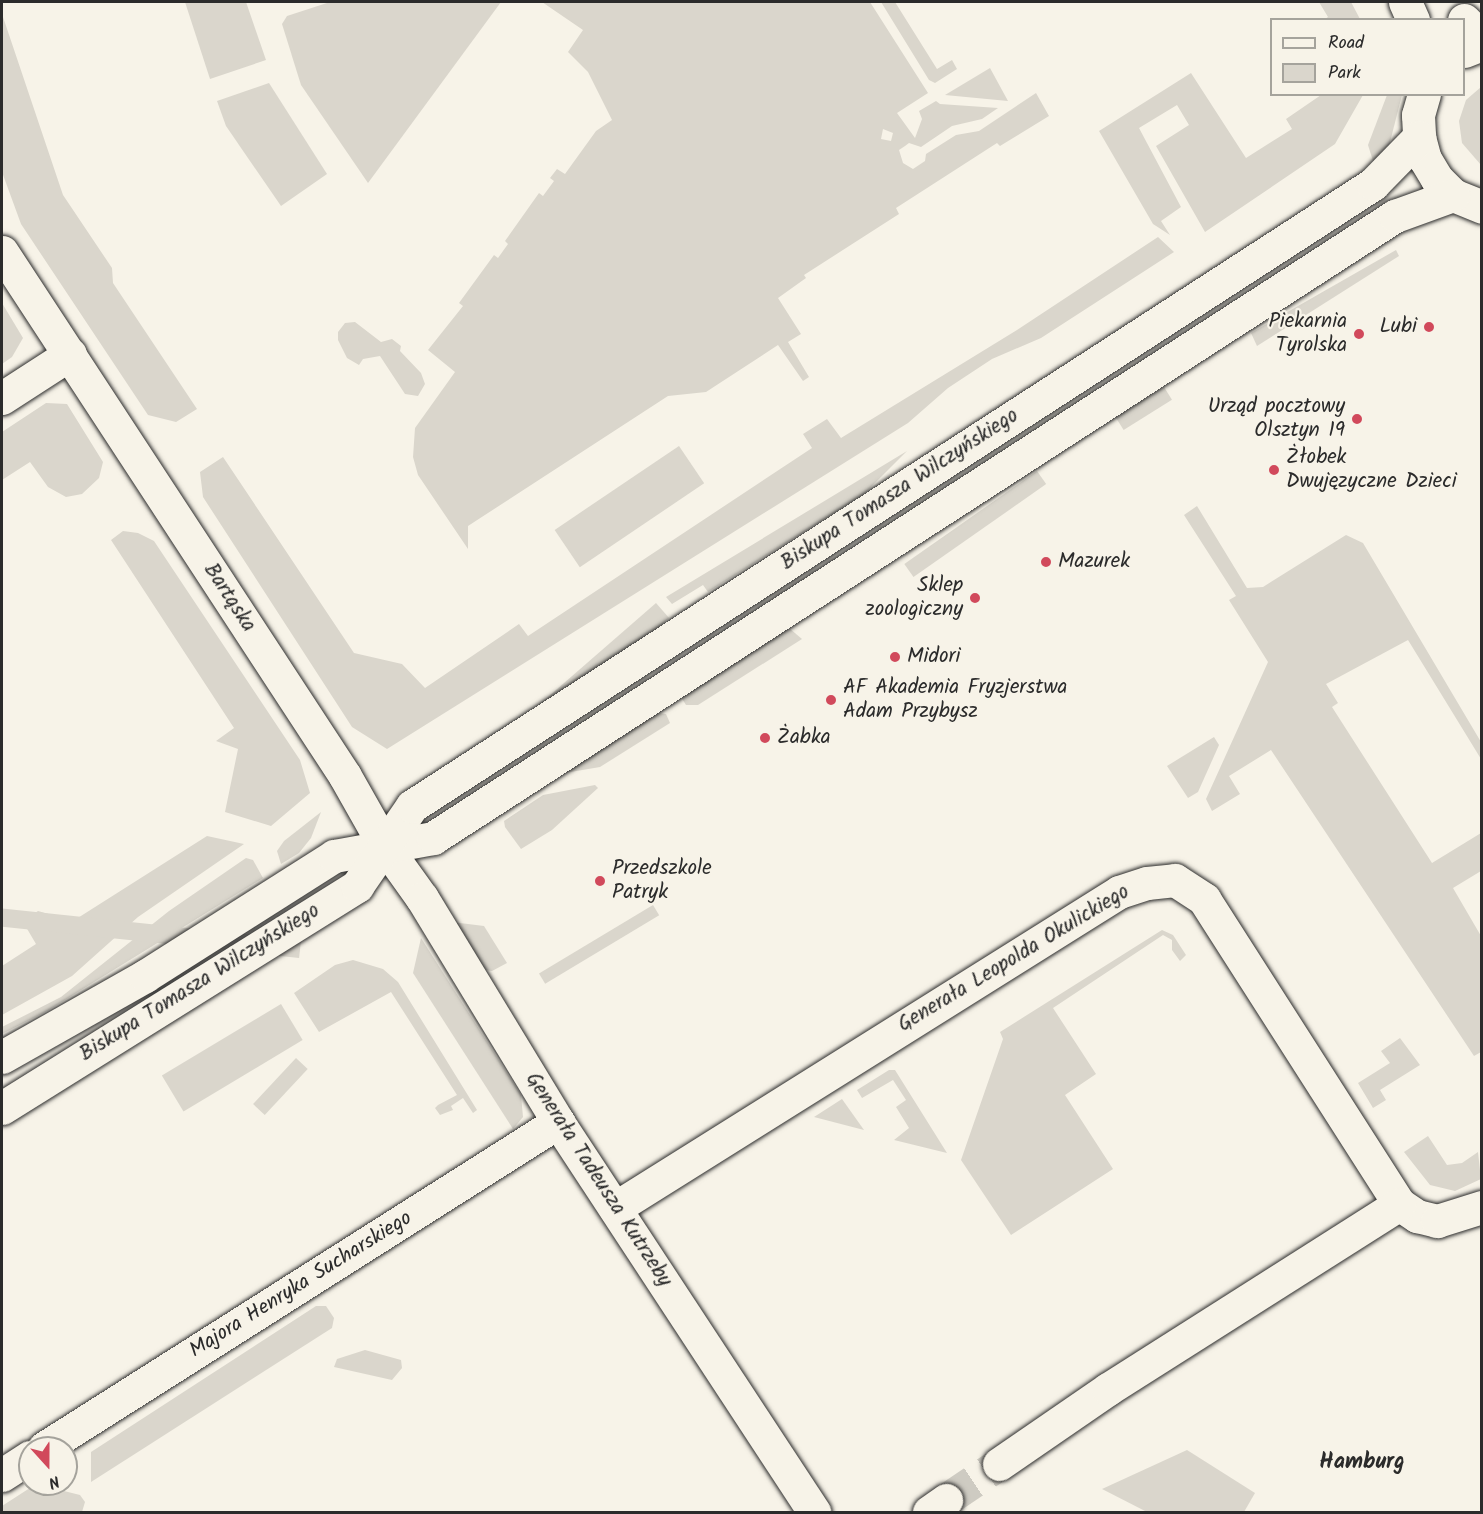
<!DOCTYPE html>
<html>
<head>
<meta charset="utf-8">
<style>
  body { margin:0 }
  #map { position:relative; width:1483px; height:1514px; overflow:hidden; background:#f7f3e8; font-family:Kalam,sans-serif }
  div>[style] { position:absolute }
  .green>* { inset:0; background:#dad6cc; transform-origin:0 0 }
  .street-tunnel>* { height:33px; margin-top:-16.5px; transform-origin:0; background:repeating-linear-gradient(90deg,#cecbc2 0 33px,transparent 0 49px) }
  .roads { filter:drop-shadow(0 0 2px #2b2b2b) drop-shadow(0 0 2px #2b2b2b) }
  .street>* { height:33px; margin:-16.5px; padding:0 16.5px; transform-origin:16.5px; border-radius:16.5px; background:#f7f3e8 }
  .secondary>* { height:33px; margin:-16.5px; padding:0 16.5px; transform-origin:16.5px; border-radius:16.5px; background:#f7f3e8 }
  .dots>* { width:16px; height:16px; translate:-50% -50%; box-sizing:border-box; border:3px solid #f7f3e8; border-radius:50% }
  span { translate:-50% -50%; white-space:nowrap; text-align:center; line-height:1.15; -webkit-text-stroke:4.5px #f7f3e8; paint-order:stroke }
  .poi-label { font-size:21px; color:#2b2b2b }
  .right { translate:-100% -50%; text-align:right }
  .left { translate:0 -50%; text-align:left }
  .street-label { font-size:21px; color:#2b2b2b }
  .neighbourhood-label { font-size:22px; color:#2b2b2b; font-weight:700 }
  .frame { position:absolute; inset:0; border:3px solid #2b2b2b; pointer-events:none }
  .legend { position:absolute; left:1270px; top:18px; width:195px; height:78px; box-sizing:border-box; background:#f7f3e8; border:2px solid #a5a39c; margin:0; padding:8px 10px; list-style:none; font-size:18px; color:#2b2b2b }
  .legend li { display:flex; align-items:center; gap:12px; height:30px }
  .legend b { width:30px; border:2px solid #a5a39c }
  .north { position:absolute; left:18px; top:1436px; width:60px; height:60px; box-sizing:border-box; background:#f7f3e8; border:2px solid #a5a39c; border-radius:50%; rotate:159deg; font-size:16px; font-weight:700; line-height:24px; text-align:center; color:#2b2b2b }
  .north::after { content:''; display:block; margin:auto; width:21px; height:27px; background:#d1495b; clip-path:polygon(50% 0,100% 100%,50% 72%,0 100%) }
</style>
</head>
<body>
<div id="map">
  <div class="green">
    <div style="clip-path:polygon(185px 2px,246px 2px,266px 60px,210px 79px)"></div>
    <div style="clip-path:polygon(330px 2px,501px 2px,368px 183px,301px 85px,282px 24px,287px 16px)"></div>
    <div style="clip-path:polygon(evenodd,542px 2px,870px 2px,928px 93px,897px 113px,915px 138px,922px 119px,919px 111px,936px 101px,940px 104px,998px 108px,982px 119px,952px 126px,921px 147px,909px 143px,905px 146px,899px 150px,903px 163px,913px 169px,925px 161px,926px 154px,956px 135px,979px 131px,1036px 93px,1049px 116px,1000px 146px,997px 143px,896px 208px,899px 214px,804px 275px,806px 278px,778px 298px,801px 334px,788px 342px,809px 377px,803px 381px,778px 345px,706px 392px,668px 396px,468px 526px,468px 549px,418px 475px,413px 457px,415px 428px,455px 372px,428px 350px,463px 306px,459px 303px,494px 255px,498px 258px,508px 244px,505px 241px,539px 193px,543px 196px,554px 181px,550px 178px,557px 169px,565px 174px,596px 131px,612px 120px,588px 72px,568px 52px,583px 30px,542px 2px,883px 129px,893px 133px,891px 141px,881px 139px,883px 129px)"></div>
    <div style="clip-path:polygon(881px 2px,895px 2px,937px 69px,952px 60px,957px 69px,935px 83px,929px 80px)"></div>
    <div style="clip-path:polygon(1319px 2px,1351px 2px,1360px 19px,1325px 19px,1328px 17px)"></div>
    <div style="clip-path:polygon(2px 14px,63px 195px,112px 268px,113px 283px,197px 409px,176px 422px,148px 415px,21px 224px,2px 172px)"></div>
    <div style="clip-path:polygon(990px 68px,1008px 101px,945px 95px)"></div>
    <div style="clip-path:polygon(1191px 73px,1246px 158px,1292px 129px,1286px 119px,1321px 95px,1363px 95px,1335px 144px,1205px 232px,1156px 146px,1189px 125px,1177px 105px,1139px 128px,1181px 207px,1161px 221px,1170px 235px,1153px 224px,1099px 131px)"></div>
    <div style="clip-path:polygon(269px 83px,327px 174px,281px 206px,226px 126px,217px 101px)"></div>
    <div style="clip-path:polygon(1481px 87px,1481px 165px,1462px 143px,1459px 121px,1466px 100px)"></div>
    <div style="clip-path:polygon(1387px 95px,1402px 95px,1389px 146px,1374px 164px,1368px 145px)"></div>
    <div style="clip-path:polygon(1158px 237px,1174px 252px,1041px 338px,992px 359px,948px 388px,908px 423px,387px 749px,352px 727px,203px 497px,200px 472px,223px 457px,354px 653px,402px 664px,425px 688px,519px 624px,528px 636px,812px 448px,803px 434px,827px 419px,841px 438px,1017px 330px)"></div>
    <div style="clip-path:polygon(1396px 250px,1399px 256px,1257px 346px,1251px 333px)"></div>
    <div style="clip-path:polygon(2px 303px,23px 338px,12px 357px,2px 364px)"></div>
    <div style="clip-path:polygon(355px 322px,381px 342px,392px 339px,401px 346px,400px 351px,421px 373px,425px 384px,418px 396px,405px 394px,380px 356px,363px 359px,359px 365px,347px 358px,338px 340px,338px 332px,345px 323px)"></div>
    <div style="left:1164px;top:387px;width:15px;height:57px;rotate:58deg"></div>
    <div style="clip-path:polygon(46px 403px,67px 404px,103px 462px,99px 478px,82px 494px,66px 497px,48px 487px,30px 462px,2px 480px,2px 432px)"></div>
    <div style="left:679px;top:446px;width:45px;height:150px;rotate:56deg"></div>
    <div style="clip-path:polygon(907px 451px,864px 494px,708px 592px,703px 585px,672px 604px,666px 597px)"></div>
    <div style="left:1037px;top:471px;width:16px;height:162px;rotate:55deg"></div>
    <div style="clip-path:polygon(1197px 506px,1247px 588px,1263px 587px,1346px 535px,1363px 543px,1481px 742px,1481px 759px,1408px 640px,1326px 684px,1338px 703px,1332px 707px,1432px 863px,1481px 833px,1481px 871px,1453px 888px,1481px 936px,1481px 1052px,1474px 1056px,1271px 750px,1229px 776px,1240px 794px,1212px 811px,1206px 799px,1268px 662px,1229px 600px,1236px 596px,1184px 515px)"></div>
    <div style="clip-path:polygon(123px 531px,138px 533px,154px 541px,300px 760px,310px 793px,271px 826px,225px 812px,238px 749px,216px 741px,234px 728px,111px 540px)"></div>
    <div style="left:656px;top:603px;width:20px;height:259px;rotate:49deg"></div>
    <div style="clip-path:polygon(789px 628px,802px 639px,698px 705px,686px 705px,681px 697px)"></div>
    <div style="clip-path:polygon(651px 712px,666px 714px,670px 723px,600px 767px,553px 775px)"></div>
    <div style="clip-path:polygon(1214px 737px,1219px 745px,1198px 792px,1188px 798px,1167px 766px)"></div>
    <div style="clip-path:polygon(595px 785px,598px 788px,552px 830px,521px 849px,505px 827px,504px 821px,543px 795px)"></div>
    <div style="clip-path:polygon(321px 812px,311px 838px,299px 853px,281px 864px,277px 851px,284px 841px)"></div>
    <div style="clip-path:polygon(207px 836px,244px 844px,138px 917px,72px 976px,2px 1015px,2px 966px,36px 944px,26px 927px,28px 918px,38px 911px,73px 921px)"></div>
    <div style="clip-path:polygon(246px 858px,253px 860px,263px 878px,47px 1011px,2px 1034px,2px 1027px,61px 997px,169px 911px)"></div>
    <div style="left:653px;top:905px;width:12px;height:133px;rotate:59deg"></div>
    <div style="clip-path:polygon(452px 922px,484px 926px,507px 963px,492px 971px,479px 969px)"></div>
    <div style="clip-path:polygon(1162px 930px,1173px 935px,1186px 955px,1180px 961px,1172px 950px,1172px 940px,1163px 935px,1053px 1008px,1096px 1074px,1065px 1095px,1113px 1169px,1011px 1235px,961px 1160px,1003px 1039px,1000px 1032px)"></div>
    <div style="clip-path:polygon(421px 938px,521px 1095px,523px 1117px,513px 1129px,413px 973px)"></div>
    <div style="left:301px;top:940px;width:18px;height:355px;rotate:96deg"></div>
    <div style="clip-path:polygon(353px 960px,383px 969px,398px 982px,477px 1110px,473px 1113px,463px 1098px,451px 1106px,453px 1110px,440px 1115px,435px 1108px,438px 1105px,457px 1095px,391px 992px,319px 1032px,294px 993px,335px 965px)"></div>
    <div style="left:281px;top:1004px;width:42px;height:139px;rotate:59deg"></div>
    <div style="clip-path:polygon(1400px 1038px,1420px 1065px,1380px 1090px,1386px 1100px,1373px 1108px,1358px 1083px,1390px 1063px,1381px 1051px)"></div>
    <div style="left:296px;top:1058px;width:16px;height:63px;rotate:43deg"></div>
    <div style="clip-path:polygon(889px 1070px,895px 1070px,947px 1153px,894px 1140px,909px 1128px,896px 1107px,906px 1100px,893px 1080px,862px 1098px,857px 1090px)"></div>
    <div style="clip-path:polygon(842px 1099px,864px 1130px,814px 1117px)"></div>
    <div style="clip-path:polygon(1428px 1136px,1447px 1165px,1462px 1163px,1478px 1152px,1481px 1179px,1455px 1191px,1430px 1185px,1404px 1152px)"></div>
    <div style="clip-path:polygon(316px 1306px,326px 1306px,334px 1318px,332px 1328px,91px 1482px,91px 1452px)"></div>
    <div style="clip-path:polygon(365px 1350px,401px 1360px,402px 1368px,392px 1380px,334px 1367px,337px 1359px)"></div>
    <div style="clip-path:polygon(1187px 1450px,1255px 1493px,1244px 1512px,1147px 1512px,1102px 1489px)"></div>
    <div style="clip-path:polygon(36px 1484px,80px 1495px,85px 1502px,82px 1512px,2px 1512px,2px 1506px)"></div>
  </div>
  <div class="street-tunnel">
    <div style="left:946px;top:1500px;width:64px;rotate:-34.2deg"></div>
  </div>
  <div class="roads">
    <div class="street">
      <div style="left:1405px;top:2px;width:20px;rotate:66deg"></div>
      <div style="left:1464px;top:20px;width:25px;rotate:45deg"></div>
      <div style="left:2px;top:398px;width:81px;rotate:-32.9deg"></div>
      <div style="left:384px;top:845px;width:65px;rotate:54.4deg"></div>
      <div style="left:422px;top:898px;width:262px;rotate:58.7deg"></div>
      <div style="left:558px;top:1122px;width:467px;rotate:56.7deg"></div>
      <div style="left:615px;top:1208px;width:595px;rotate:-32.09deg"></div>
      <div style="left:1119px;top:892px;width:29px;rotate:-18deg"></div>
      <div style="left:1147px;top:883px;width:28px;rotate:-6deg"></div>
      <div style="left:1175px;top:880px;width:35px;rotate:33deg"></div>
      <div style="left:1204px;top:899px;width:362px;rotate:57.4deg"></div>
      <div style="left:1399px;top:1204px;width:22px;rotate:34deg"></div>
      <div style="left:1417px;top:1216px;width:21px;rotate:14deg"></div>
      <div style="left:1437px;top:1221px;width:47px;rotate:-17.3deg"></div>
      <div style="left:44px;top:1448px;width:609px;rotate:-32.38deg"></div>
      <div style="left:999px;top:1464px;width:132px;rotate:-34.5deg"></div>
      <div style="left:1108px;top:1389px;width:345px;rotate:-32.4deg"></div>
      <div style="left:2px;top:1475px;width:33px;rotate:-33deg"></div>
      <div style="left:929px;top:1512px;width:21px;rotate:-35deg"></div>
    </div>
    <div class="secondary">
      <div style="left:1464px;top:51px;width:19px;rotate:-21deg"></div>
      <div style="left:1424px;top:94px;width:22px;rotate:106deg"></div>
      <div style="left:1418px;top:115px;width:22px;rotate:87deg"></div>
      <div style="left:1419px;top:137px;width:23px;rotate:75deg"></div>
      <div style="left:1425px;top:159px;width:23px;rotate:59deg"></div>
      <div style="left:1437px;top:179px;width:23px;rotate:45deg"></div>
      <div style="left:1453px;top:195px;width:31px;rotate:22deg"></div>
      <div style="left:2px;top:252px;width:626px;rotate:56.79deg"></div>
      <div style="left:345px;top:776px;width:79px;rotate:60.5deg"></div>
      <div style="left:2px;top:1057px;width:164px;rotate:-29.5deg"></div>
      <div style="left:145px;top:976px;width:224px;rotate:-32.4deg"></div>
      <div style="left:334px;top:856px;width:101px;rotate:-10.3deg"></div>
      <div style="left:433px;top:838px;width:1146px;rotate:-32.89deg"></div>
      <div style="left:1395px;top:216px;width:62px;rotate:-19.9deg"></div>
      <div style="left:2px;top:1108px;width:419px;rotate:-32deg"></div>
      <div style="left:357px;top:886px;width:97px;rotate:-55.5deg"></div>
      <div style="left:412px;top:806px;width:1145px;rotate:-32.91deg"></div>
      <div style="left:1373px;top:184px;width:66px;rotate:-45.6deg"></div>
    </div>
  </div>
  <div class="dots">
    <div style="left:1429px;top:327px;background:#d1495b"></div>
    <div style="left:1359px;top:334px;background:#d1495b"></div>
    <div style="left:1357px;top:419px;background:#d1495b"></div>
    <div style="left:1274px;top:470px;background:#d1495b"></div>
    <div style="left:1046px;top:562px;background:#d1495b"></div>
    <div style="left:975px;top:598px;background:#d1495b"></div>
    <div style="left:895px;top:657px;background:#d1495b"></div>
    <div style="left:831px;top:700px;background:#d1495b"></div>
    <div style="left:765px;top:738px;background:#d1495b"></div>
    <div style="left:600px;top:881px;background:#d1495b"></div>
  </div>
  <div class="poi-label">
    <span class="right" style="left:1347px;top:334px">Piekarnia<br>Tyrolska</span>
    <span class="right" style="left:1417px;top:327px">Lubi</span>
    <span class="right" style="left:1345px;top:419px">Urząd pocztowy<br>Olsztyn 19</span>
    <span class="left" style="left:1286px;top:470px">Żłobek<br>Dwujęzyczne Dzieci</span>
    <span class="left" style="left:1058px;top:562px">Mazurek</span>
    <span class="right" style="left:963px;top:598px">Sklep<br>zoologiczny</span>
    <span class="left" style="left:907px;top:657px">Midori</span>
    <span class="left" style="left:843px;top:700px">AF Akademia Fryzjerstwa<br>Adam Przybysz</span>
    <span class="left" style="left:777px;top:738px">Żabka</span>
    <span class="left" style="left:612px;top:881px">Przedszkole<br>Patryk</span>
  </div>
  <div class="street-label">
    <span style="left:900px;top:490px;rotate:-33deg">Biskupa Tomasza Wilczyńskiego</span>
    <span style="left:229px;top:598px;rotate:57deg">Bartąska</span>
    <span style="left:1014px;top:959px;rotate:-31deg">Generała Leopolda Okulickiego</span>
    <span style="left:200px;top:983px;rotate:-32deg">Biskupa Tomasza Wilczyńskiego</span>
    <span style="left:598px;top:1180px;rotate:57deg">Generała Tadeusza Kutrzeby</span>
    <span style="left:301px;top:1285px;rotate:-32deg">Majora Henryka Sucharskiego</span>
  </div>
  <div class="neighbourhood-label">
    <span style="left:1362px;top:1463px">Hamburg</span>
  </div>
  <div class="frame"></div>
  <ul class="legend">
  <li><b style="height:8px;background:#f7f3e8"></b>Road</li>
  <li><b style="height:16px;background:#dad6cc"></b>Park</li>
  </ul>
  <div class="north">N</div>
</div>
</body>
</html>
